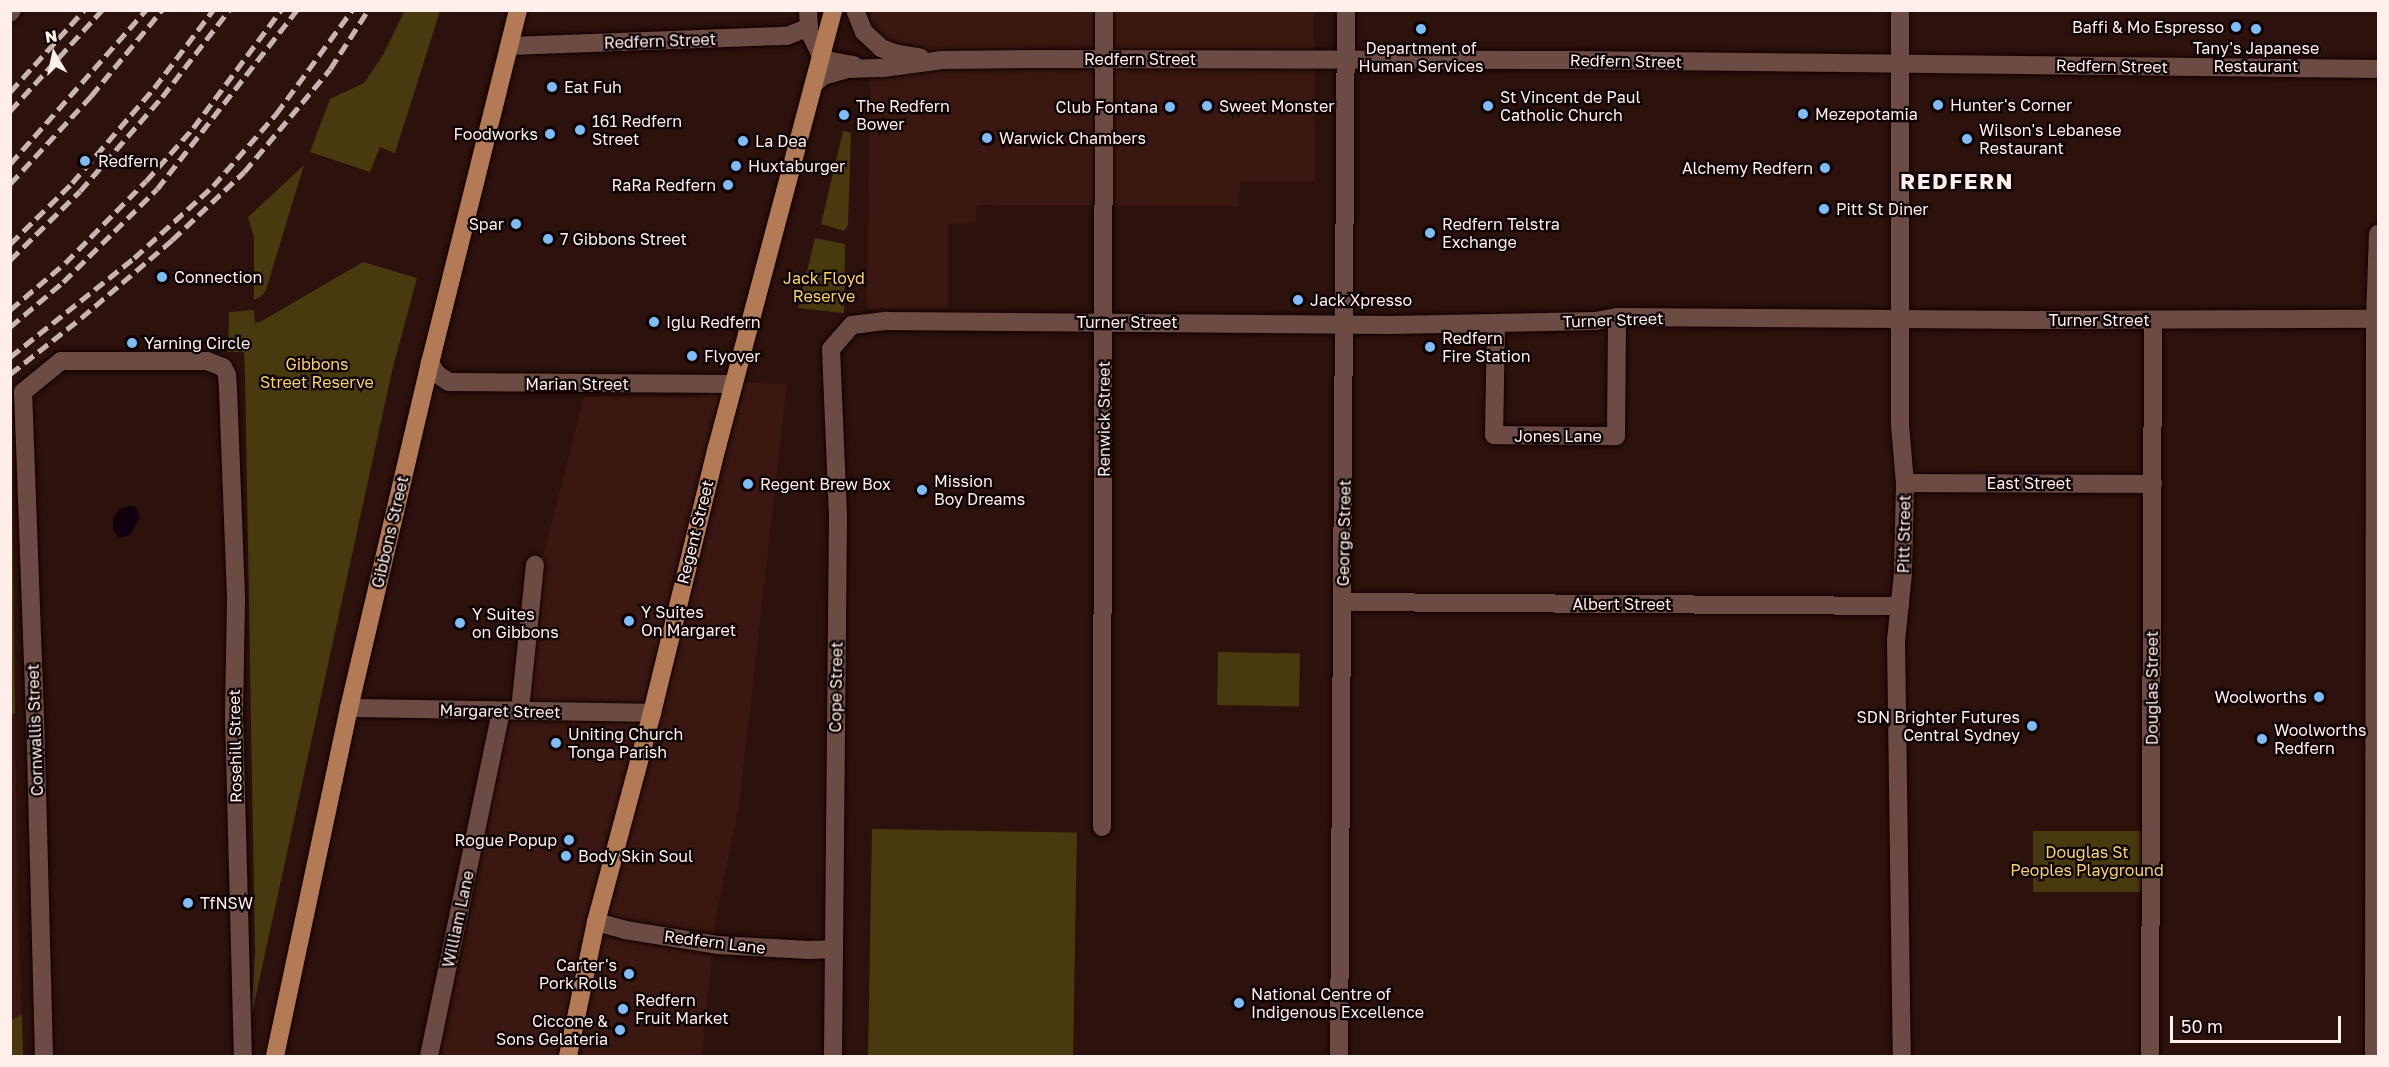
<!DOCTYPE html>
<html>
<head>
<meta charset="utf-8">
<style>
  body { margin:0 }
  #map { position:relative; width:2389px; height:1067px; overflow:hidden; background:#2d110d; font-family:"Golos Text",sans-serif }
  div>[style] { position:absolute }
  .built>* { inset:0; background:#3a1711 }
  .green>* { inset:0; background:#48390f; transform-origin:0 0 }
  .water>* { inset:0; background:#10000d }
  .roads { filter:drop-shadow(0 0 2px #140000) drop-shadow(0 0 2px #140000) }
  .minor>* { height:18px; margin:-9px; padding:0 9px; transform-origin:9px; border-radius:9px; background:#6c4b44 }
  .major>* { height:18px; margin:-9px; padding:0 9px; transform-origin:9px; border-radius:9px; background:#b27b56 }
  .rail>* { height:4.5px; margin-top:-2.25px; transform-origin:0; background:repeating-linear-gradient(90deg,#c8b5b1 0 12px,transparent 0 18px) }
  .dots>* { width:16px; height:16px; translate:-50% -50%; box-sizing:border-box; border:3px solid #0d0302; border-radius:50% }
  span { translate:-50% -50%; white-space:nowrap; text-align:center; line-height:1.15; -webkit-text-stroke:4.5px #0d0302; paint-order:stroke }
  .poi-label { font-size:16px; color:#ffeeea }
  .right { translate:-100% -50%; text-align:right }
  .left { translate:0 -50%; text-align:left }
  .street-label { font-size:16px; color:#ffeeea }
  .park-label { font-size:16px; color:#f9d16c }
  .district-label { font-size:22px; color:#ffeeea; font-weight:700; letter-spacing:1.5px }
  .frame { position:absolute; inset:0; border:12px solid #ffeeea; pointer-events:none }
  .north { position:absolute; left:24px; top:24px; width:60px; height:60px; -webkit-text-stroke:4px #0d0302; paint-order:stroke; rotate:351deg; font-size:16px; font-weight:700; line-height:24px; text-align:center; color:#ffeeea }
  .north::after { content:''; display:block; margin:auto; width:21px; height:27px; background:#ffeeea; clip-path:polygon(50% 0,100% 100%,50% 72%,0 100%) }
  .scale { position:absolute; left:2170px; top:1016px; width:171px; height:27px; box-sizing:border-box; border:3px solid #ffeeea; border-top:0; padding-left:8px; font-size:18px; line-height:21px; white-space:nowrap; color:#ffeeea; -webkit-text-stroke:4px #0d0302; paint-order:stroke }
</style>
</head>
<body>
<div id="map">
  <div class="built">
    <div style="clip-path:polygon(871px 11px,1314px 11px,1315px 181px,1240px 181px,1239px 206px,977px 205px,976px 223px,948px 224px,948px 308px,867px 309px)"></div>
    <div style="clip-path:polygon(726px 382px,787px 384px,739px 806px,715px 922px,702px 1056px,429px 1056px,509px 722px,532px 689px,537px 579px,584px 397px,701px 397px)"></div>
    <div style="clip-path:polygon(10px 408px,18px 907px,23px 1056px,10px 1056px)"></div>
  </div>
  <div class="green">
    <div style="clip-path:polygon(405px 10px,440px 11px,395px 153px,380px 147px,370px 172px,310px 152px,330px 99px,364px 83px,383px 55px)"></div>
    <div style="clip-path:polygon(843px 131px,851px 133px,848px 225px,844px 231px,821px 224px)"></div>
    <div style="clip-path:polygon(304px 165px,266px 290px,262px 296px,254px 300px,254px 237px,248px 217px)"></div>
    <div style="clip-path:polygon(815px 238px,845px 244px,844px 313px,798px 308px)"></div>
    <div style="clip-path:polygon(363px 262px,417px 278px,392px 371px,251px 1018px,255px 953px,245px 375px,244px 352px,228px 352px,229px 312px,254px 310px,255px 323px,262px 321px)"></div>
    <div style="clip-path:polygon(11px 490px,12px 491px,15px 714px,10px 714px)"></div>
    <div style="left:1218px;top:652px;width:82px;height:53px;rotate:1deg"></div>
    <div style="left:872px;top:829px;width:205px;height:227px;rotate:1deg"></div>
    <div style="left:2141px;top:831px;width:61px;height:108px;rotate:90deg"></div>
    <div style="clip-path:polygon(22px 1014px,23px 1056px,11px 1056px,11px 1021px)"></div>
  </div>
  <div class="water">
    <div style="clip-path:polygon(129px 506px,136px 507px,140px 517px,130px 535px,119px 538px,113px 530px,113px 518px,120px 509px)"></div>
  </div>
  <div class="roads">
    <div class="minor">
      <div style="left:808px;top:10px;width:21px;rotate:87deg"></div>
      <div style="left:809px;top:31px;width:28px;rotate:64deg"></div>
      <div style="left:821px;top:56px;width:11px;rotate:27deg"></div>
      <div style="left:831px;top:61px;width:23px;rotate:10deg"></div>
      <div style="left:855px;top:10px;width:24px;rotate:68deg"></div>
      <div style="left:864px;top:32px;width:23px;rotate:43deg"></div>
      <div style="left:881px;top:48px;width:14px;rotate:21deg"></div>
      <div style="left:894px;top:53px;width:27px;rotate:10deg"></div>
      <div style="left:1900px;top:10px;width:415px;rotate:90deg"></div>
      <div style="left:1900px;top:425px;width:58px;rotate:85.1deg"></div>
      <div style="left:1905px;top:483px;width:90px;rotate:91.3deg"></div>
      <div style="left:1903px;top:573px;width:68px;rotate:95.9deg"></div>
      <div style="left:1896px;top:641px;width:415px;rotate:89.2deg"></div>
      <div style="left:10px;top:13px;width:4px;rotate:-56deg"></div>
      <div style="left:510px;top:46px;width:277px;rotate:-2.1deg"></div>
      <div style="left:787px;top:36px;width:24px;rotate:-22deg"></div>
      <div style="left:814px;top:84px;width:12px;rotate:-42deg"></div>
      <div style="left:823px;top:76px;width:26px;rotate:-16deg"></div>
      <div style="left:848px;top:69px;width:35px;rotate:-2deg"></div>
      <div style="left:883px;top:68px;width:60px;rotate:-7.7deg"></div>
      <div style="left:942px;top:60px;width:90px;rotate:-0.6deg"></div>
      <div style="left:1032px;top:59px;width:537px;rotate:0.11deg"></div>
      <div style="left:1569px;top:60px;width:809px;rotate:0.64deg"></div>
      <div style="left:1496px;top:323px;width:112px;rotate:91deg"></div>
      <div style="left:1494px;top:435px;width:122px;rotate:0.5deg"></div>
      <div style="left:1616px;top:436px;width:119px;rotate:-89.5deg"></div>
      <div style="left:430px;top:363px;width:13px;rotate:58deg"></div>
      <div style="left:437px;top:374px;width:14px;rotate:34deg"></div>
      <div style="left:449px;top:382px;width:284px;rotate:0.4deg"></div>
      <div style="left:1905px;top:483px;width:248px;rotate:0.2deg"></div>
      <div style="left:1343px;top:602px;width:557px;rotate:0.41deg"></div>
      <div style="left:521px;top:700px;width:136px;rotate:-84.1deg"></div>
      <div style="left:349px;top:708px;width:303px;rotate:0.9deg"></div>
      <div style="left:1102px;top:827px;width:817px;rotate:-89.86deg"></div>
      <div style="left:596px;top:922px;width:30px;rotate:15deg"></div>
      <div style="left:625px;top:930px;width:95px;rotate:9.1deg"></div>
      <div style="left:719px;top:945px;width:90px;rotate:3.2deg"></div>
      <div style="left:809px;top:950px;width:25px;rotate:-2deg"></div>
      <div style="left:44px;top:1056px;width:339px;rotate:-91.5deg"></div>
      <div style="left:35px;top:717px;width:325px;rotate:-92.1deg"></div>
      <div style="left:23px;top:392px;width:49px;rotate:-39.2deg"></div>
      <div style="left:61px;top:361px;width:146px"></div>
      <div style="left:207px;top:361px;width:17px;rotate:21deg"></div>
      <div style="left:223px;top:367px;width:9px;rotate:63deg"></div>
      <div style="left:227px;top:375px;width:14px;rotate:86deg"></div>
      <div style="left:228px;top:389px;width:210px;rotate:87.8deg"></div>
      <div style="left:236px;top:599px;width:118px;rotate:91deg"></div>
      <div style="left:234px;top:717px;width:339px;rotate:88.5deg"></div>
      <div style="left:429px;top:1056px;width:352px;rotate:-78.2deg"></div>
      <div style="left:833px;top:1056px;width:540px;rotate:-89.47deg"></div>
      <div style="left:838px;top:516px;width:167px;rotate:-92.4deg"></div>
      <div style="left:831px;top:349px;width:32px;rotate:-49deg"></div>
      <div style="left:852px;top:325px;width:35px;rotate:-7deg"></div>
      <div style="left:887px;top:321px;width:504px;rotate:0.45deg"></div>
      <div style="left:1391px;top:325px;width:205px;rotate:-1.1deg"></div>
      <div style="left:1596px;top:321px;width:21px;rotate:-11deg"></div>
      <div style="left:1617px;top:317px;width:415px;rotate:0.4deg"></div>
      <div style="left:2032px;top:320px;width:343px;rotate:-0.2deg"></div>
      <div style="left:1339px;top:1056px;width:1046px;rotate:-89.62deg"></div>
      <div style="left:2150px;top:1056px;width:736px;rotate:-89.77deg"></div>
      <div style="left:2374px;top:1056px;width:737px;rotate:-89.92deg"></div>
      <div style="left:2375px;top:319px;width:85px;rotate:-88deg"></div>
    </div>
    <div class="major">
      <div style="left:275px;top:1056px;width:356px;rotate:-78deg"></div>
      <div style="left:349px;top:708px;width:354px;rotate:-76.8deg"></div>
      <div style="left:430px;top:363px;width:364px;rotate:-76deg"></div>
      <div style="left:568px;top:1056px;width:137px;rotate:-78.2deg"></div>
      <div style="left:596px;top:922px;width:216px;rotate:-75deg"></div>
      <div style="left:652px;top:713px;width:274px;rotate:-76.3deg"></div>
      <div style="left:717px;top:447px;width:452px;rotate:-75.1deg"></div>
    </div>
  </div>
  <div class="rail">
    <div style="left:10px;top:92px;width:110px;rotate:-47.9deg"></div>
    <div style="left:10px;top:111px;width:137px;rotate:-47.7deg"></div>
    <div style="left:10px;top:164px;width:205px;rotate:-48.6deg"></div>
    <div style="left:10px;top:184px;width:120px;rotate:-47.4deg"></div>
    <div style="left:91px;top:96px;width:112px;rotate:-50.5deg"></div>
    <div style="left:10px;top:244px;width:87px;rotate:-44.5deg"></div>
    <div style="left:72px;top:183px;width:125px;rotate:-49.2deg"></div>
    <div style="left:154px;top:88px;width:98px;rotate:-52.9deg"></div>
    <div style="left:10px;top:260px;width:98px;rotate:-44.6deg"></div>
    <div style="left:80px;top:191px;width:125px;rotate:-48.9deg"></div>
    <div style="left:162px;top:97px;width:110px;rotate:-52.4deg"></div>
    <div style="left:10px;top:310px;width:72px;rotate:-40.5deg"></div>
    <div style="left:65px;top:263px;width:115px;rotate:-45.4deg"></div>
    <div style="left:146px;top:181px;width:71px;rotate:-48.4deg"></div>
    <div style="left:193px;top:128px;width:147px;rotate:-53.3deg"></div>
    <div style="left:10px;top:327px;width:70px;rotate:-40.3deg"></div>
    <div style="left:63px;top:282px;width:132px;rotate:-44.7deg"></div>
    <div style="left:157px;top:189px;width:227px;rotate:-52deg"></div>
    <div style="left:10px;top:357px;width:159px;rotate:-38.6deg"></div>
    <div style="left:134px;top:258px;width:107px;rotate:-42.3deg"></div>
    <div style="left:213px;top:186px;width:96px;rotate:-48.8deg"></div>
    <div style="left:276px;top:114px;width:129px;rotate:-53.8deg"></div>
    <div style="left:10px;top:374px;width:90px;rotate:-38.3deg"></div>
    <div style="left:81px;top:318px;width:120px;rotate:-40.6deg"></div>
    <div style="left:172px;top:240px;width:99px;rotate:-43.4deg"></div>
    <div style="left:244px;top:172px;width:134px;rotate:-50.1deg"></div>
    <div style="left:330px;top:69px;width:70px;rotate:-57.2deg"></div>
  </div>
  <div class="dots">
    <div style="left:2236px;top:27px;background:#7fbdfa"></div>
    <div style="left:1421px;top:29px;background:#7fbdfa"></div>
    <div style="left:2256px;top:29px;background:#7fbdfa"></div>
    <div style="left:552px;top:87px;background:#7fbdfa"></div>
    <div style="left:1938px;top:105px;background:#7fbdfa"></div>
    <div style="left:1207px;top:106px;background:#7fbdfa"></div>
    <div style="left:1488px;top:106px;background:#7fbdfa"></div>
    <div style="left:1170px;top:107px;background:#7fbdfa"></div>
    <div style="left:1803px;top:114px;background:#7fbdfa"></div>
    <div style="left:844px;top:115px;background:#7fbdfa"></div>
    <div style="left:580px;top:130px;background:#7fbdfa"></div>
    <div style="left:550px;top:134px;background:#7fbdfa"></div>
    <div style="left:987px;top:138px;background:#7fbdfa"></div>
    <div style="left:1967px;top:139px;background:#7fbdfa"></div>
    <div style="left:743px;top:141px;background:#7fbdfa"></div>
    <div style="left:85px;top:161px;background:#7fbdfa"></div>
    <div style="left:736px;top:166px;background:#7fbdfa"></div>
    <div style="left:1825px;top:168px;background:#7fbdfa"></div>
    <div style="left:728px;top:185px;background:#7fbdfa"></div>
    <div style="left:1824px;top:209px;background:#7fbdfa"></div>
    <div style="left:516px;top:224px;background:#7fbdfa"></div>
    <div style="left:1430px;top:233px;background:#7fbdfa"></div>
    <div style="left:548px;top:239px;background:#7fbdfa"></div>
    <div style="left:162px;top:277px;background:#7fbdfa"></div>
    <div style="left:1298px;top:300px;background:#7fbdfa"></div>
    <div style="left:654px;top:322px;background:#7fbdfa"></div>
    <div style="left:132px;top:343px;background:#7fbdfa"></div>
    <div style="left:1430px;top:347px;background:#7fbdfa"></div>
    <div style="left:692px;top:356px;background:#7fbdfa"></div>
    <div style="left:748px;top:484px;background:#7fbdfa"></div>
    <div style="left:922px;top:490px;background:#7fbdfa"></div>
    <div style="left:629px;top:621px;background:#7fbdfa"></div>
    <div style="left:460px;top:623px;background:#7fbdfa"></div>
    <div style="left:2319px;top:697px;background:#7fbdfa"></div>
    <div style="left:2032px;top:726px;background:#7fbdfa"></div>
    <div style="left:2262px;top:739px;background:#7fbdfa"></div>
    <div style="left:556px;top:743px;background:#7fbdfa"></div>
    <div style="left:569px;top:840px;background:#7fbdfa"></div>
    <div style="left:566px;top:856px;background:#7fbdfa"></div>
    <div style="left:188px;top:903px;background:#7fbdfa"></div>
    <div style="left:629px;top:974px;background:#7fbdfa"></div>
    <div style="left:1239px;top:1003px;background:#7fbdfa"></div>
    <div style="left:623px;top:1009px;background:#7fbdfa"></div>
    <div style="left:620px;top:1030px;background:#7fbdfa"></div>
  </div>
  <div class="poi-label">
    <span class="right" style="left:2224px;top:27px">Baffi &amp; Mo Espresso</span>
    <span style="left:1421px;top:57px">Department of<br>Human Services</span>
    <span style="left:2256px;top:57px">Tany's Japanese<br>Restaurant</span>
    <span class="left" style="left:564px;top:87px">Eat Fuh</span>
    <span class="left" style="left:1500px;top:106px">St Vincent de Paul<br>Catholic Church</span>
    <span class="left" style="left:1950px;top:105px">Hunter's Corner</span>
    <span class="left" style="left:856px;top:115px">The Redfern<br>Bower</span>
    <span class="left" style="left:1219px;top:106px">Sweet Monster</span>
    <span class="right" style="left:1158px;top:107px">Club Fontana</span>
    <span class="left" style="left:1815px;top:114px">Mezepotamia</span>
    <span class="left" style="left:592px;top:130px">161 Redfern<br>Street</span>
    <span class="left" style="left:1979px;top:139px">Wilson's Lebanese<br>Restaurant</span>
    <span class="right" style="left:538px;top:134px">Foodworks</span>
    <span class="left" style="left:999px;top:138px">Warwick Chambers</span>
    <span class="left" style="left:755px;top:141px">La Dea</span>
    <span class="left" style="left:98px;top:161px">Redfern</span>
    <span class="left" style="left:748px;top:166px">Huxtaburger</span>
    <span class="right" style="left:1813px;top:168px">Alchemy Redfern</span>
    <span class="right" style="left:716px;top:185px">RaRa Redfern</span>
    <span class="left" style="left:1836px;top:209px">Pitt St Diner</span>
    <span class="right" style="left:504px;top:224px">Spar</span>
    <span class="left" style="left:1442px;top:233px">Redfern Telstra<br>Exchange</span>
    <span class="left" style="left:560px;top:239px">7 Gibbons Street</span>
    <span class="left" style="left:174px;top:277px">Connection</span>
    <span class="left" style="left:1310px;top:300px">Jack Xpresso</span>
    <span class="left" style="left:666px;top:322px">Iglu Redfern</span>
    <span class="left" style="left:1442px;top:347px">Redfern<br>Fire Station</span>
    <span class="left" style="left:144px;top:343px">Yarning Circle</span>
    <span class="left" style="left:704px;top:356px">Flyover</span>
    <span class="left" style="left:934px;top:490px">Mission<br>Boy Dreams</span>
    <span class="left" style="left:760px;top:484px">Regent Brew Box</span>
    <span class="left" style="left:641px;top:621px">Y Suites<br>On Margaret</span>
    <span class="left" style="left:472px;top:623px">Y Suites<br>on Gibbons</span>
    <span class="right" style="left:2307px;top:697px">Woolworths</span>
    <span class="right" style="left:2020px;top:726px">SDN Brighter Futures<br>Central Sydney</span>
    <span class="left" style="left:2274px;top:739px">Woolworths<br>Redfern</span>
    <span class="left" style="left:568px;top:743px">Uniting Church<br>Tonga Parish</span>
    <span class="right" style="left:557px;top:840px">Rogue Popup</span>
    <span class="left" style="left:578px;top:856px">Body Skin Soul</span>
    <span class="left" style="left:200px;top:903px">TfNSW</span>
    <span class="right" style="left:617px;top:974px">Carter's<br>Pork Rolls</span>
    <span class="left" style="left:1251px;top:1003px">National Centre of<br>Indigenous Excellence</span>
    <span class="left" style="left:635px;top:1009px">Redfern<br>Fruit Market</span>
    <span class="right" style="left:608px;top:1030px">Ciccone &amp;<br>Sons Gelateria</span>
  </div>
  <div class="street-label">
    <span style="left:660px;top:41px;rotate:-2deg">Redfern Street</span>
    <span style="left:1140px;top:59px">Redfern Street</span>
    <span style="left:1626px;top:61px;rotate:1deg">Redfern Street</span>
    <span style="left:2112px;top:66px;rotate:1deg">Redfern Street</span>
    <span style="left:1613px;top:320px;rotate:-2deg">Turner Street</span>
    <span style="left:2099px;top:320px">Turner Street</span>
    <span style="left:1127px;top:322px">Turner Street</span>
    <span style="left:577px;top:384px">Marian Street</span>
    <span style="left:1104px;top:419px;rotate:-90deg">Renwick Street</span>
    <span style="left:1558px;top:436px">Jones Lane</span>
    <span style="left:2029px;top:483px">East Street</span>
    <span style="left:390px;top:532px;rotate:-77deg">Gibbons Street</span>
    <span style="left:695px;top:532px;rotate:-76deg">Regent Street</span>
    <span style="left:1344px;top:533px;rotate:-89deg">George Street</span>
    <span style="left:1904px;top:534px;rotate:-89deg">Pitt Street</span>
    <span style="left:1622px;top:604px">Albert Street</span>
    <span style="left:836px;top:687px;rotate:-89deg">Cope Street</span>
    <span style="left:2152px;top:688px;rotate:-90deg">Douglas Street</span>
    <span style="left:500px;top:711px;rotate:1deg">Margaret Street</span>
    <span style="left:35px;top:730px;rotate:-92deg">Cornwallis Street</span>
    <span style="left:235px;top:746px;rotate:-91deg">Rosehill Street</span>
    <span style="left:458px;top:919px;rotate:-78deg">William Lane</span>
    <span style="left:715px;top:942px;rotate:7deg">Redfern Lane</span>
  </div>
  <div class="park-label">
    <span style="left:824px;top:287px">Jack Floyd<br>Reserve</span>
    <span style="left:317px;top:373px">Gibbons<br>Street Reserve</span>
    <span style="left:2087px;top:861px">Douglas St<br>Peoples Playground</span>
  </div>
  <div class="district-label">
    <span style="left:1957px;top:181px">REDFERN</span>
  </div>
  <div class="frame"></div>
  <div class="north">N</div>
  <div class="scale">50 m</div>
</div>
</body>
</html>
